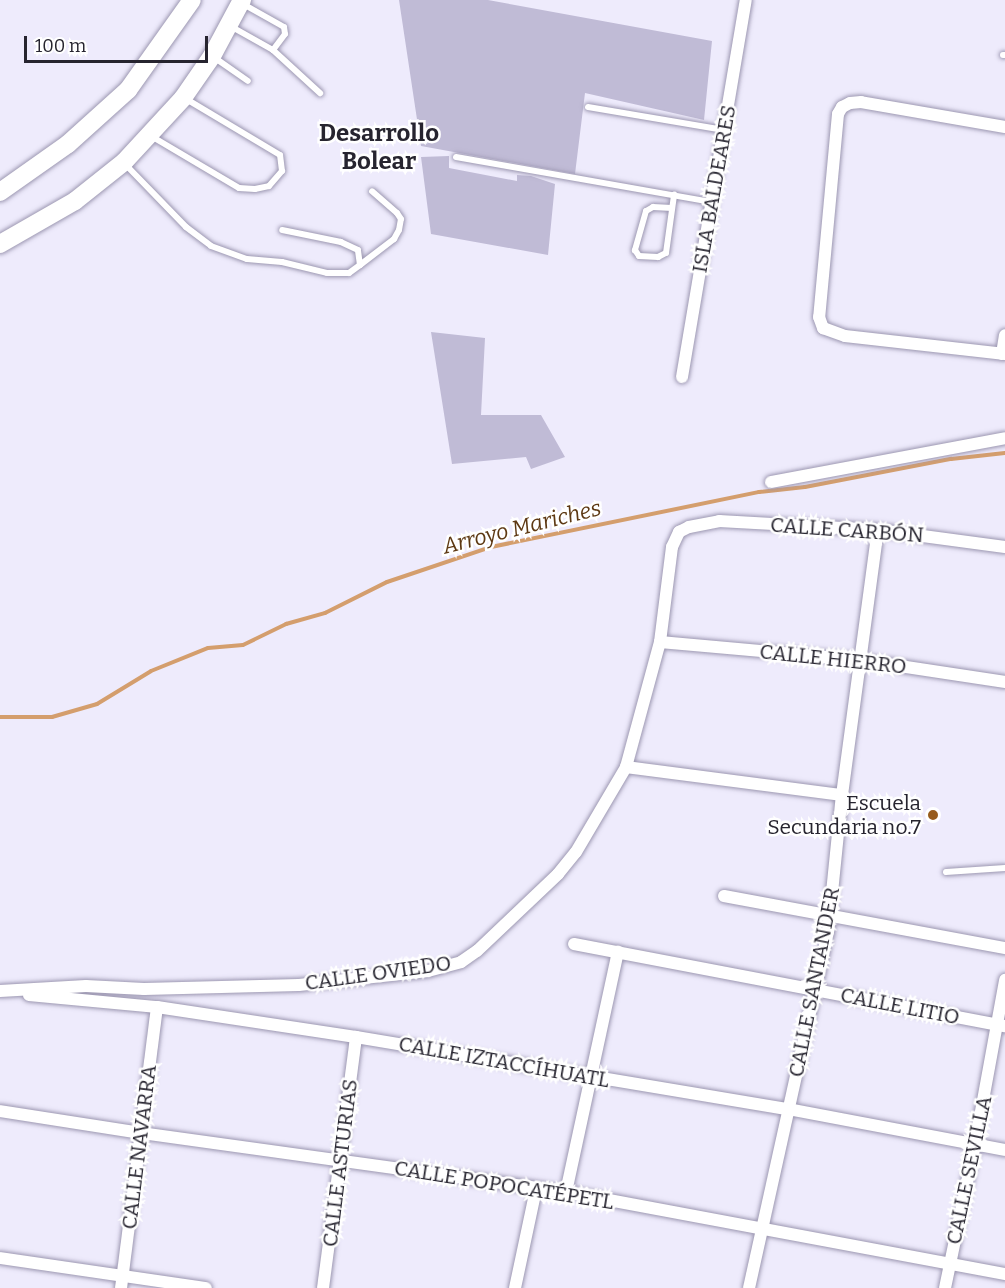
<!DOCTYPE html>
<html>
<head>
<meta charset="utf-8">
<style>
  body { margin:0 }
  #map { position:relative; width:1005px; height:1288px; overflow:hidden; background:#eeebfc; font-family:Bitter,serif }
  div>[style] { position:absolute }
  .stream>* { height:4px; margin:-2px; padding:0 2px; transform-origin:2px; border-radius:2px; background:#d49e6d }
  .building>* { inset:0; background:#c0bbd6 }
  .roads { filter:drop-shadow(0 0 2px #9c97b1) drop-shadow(0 0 2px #9c97b1) }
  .lane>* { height:6px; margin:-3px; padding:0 3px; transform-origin:3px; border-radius:3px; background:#fff }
  .street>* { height:12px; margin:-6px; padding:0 6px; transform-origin:6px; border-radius:6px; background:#fff }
  .primary>* { height:18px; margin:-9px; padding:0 9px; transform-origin:9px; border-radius:9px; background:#fff }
  .dots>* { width:16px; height:16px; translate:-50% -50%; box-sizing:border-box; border:3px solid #fff; border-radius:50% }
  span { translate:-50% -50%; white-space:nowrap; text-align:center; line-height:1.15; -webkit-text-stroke:5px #fff; paint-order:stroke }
  .street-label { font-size:21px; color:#26242f }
  .poi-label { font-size:21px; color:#26242f }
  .right { translate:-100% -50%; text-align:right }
  .water-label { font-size:22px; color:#5d3813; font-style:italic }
  .quarter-label { font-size:24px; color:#26242f; font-weight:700 }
  .scale { position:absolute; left:24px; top:36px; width:184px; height:27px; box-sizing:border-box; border:3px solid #26242f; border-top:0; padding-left:8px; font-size:18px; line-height:21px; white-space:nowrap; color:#26242f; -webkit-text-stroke:4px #fff; paint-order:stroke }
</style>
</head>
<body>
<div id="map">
  <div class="stream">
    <div style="left:0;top:717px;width:52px"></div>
    <div style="left:52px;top:717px;width:47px;rotate:-16.1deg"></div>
    <div style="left:97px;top:704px;width:63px;rotate:-31.4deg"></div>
    <div style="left:151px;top:671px;width:61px;rotate:-22deg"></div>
    <div style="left:208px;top:648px;width:35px;rotate:-5deg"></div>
    <div style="left:243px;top:645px;width:48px;rotate:-26deg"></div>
    <div style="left:286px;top:624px;width:41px;rotate:-15.8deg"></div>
    <div style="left:325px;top:613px;width:69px;rotate:-26.6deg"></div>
    <div style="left:387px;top:582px;width:110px;rotate:-18.6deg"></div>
    <div style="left:491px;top:547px;width:274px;rotate:-11.6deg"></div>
    <div style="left:759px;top:492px;width:46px;rotate:-6.2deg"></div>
    <div style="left:805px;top:487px;width:149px;rotate:-10.9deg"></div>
    <div style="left:951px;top:459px;width:54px;rotate:-6.3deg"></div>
  </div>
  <div class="building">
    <div style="clip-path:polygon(399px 0,488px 0,712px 41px,704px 120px,585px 93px,575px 174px,421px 146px)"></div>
    <div style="clip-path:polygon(449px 156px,449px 168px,517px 181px,517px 175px,531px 176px,555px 184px,548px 255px,431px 234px,421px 157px)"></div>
    <div style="clip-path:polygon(431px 332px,485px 338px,481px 415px,541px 415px,565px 457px,531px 469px,526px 457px,452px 464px)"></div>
  </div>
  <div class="roads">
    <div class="lane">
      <div style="left:232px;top:27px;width:47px;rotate:29.3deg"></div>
      <div style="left:273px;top:50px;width:20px;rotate:-53deg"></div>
      <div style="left:285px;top:34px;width:7px;rotate:-98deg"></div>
      <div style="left:284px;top:27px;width:47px;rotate:-150.7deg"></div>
      <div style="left:273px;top:50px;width:64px;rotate:42.5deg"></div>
      <div style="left:1003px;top:55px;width:2px"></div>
      <div style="left:215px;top:58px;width:40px;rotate:34.9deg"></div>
      <div style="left:588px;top:107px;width:138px;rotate:9.6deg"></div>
      <div style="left:151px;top:136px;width:102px;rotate:30.6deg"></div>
      <div style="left:239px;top:188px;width:16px;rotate:4deg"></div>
      <div style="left:255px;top:189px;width:14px;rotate:-12deg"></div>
      <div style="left:269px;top:186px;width:20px;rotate:-49deg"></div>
      <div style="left:282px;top:171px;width:16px;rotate:-97deg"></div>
      <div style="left:280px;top:155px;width:109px;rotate:-149.2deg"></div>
      <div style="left:456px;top:157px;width:260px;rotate:10deg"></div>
      <div style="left:124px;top:163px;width:89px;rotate:45.9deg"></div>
      <div style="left:186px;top:227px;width:31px;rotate:37deg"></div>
      <div style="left:211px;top:246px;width:38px;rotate:20deg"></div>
      <div style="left:247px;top:259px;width:35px;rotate:5deg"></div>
      <div style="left:282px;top:262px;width:46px;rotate:13.7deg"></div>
      <div style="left:327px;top:273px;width:22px"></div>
      <div style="left:349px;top:273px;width:14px;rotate:-36deg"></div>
      <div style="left:360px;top:265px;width:15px;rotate:-98deg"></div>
      <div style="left:358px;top:250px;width:19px;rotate:-155deg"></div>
      <div style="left:341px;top:242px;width:60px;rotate:-168.5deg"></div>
      <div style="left:672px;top:208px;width:19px;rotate:-177deg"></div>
      <div style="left:653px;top:207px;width:8px;rotate:150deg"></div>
      <div style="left:646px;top:211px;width:41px;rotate:105.8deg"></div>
      <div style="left:635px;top:250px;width:7px;rotate:56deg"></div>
      <div style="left:639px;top:256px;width:19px;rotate:3deg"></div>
      <div style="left:658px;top:257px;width:9px;rotate:-27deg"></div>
      <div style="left:666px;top:253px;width:59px;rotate:-82.1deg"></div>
      <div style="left:360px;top:265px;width:43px;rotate:-37.4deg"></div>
      <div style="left:394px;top:239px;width:10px;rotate:-61deg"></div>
      <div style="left:399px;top:230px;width:11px;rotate:-80deg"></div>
      <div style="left:401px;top:219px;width:7px;rotate:-124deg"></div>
      <div style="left:397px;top:213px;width:33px;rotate:-139deg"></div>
      <div style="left:946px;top:872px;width:59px;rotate:-3.9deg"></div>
    </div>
    <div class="street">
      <div style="left:1005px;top:127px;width:146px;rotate:-170.2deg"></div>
      <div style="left:861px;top:102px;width:11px;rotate:175deg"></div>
      <div style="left:850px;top:103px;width:9px;rotate:153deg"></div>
      <div style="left:842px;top:107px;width:8px;rotate:120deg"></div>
      <div style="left:838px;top:114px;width:204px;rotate:95.3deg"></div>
      <div style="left:819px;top:317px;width:12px;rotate:70deg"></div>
      <div style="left:823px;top:328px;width:23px;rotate:20deg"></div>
      <div style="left:845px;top:336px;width:161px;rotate:6.4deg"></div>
      <div style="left:1002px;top:354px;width:19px;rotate:-81deg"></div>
      <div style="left:682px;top:377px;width:382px;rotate:-80.4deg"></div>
      <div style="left:771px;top:482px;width:238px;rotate:-10.6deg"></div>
      <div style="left:660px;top:642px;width:201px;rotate:5.1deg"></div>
      <div style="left:860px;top:660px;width:147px;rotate:8.6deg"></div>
      <div style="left:626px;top:767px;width:218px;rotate:7.4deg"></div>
      <div style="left:724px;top:896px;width:286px;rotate:10.5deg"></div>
      <div style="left:574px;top:944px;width:439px;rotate:10.8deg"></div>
      <div style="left:0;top:991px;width:86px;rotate:-3.3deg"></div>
      <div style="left:86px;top:986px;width:58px;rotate:3deg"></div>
      <div style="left:144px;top:989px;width:155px;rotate:-1.5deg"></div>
      <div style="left:299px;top:985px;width:130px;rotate:-6.2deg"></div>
      <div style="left:428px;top:971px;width:34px;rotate:-15deg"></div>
      <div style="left:461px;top:962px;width:19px;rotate:-35deg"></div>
      <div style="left:477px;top:951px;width:112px;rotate:-43.5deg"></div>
      <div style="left:558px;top:874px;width:28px;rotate:-51deg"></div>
      <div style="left:576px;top:852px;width:99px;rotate:-59.5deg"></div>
      <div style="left:626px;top:767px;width:130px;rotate:-74.8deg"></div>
      <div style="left:660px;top:642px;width:96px;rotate:-82.8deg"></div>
      <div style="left:672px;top:547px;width:17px;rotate:-65deg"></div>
      <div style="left:679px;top:532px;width:11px;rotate:-27deg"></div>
      <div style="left:689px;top:527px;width:31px;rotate:-11deg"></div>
      <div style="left:719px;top:521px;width:159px;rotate:3.2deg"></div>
      <div style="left:878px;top:530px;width:128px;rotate:7.6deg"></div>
      <div style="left:29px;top:995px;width:129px;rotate:5.4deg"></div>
      <div style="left:157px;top:1007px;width:201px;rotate:8.6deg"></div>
      <div style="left:356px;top:1037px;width:438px;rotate:9.5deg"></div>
      <div style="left:788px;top:1109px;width:221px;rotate:10.7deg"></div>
      <div style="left:0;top:1111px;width:143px;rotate:8.9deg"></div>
      <div style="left:141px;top:1133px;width:429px;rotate:7.9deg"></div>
      <div style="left:566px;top:1192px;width:447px;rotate:10.6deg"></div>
      <div style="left:566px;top:1192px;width:246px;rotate:-77.8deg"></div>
      <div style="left:0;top:1258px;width:208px;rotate:8.3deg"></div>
      <div style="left:121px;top:1288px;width:283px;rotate:-82.7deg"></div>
      <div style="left:323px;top:1288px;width:253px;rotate:-82.5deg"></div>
      <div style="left:515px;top:1288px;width:101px;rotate:-78deg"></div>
      <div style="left:749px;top:1288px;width:365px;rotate:-77.5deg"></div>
      <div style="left:828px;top:932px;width:138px;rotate:-84.2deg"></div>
      <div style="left:842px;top:795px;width:267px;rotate:-82.3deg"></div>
      <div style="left:945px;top:1288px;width:147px;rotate:-78.2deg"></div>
      <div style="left:975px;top:1144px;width:167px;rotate:-79.6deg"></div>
    </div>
    <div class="primary">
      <div style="left:0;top:192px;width:83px;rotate:-35.2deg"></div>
      <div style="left:68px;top:144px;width:81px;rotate:-42deg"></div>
      <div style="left:128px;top:90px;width:110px;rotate:-54.6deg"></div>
      <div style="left:0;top:244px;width:86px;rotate:-29.8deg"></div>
      <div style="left:75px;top:201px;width:63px;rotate:-38.5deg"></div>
      <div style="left:124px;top:162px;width:87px;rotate:-47.3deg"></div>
      <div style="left:183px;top:98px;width:51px;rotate:-55.4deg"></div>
      <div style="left:212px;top:56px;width:64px;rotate:-61.8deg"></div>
    </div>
  </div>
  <div class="dots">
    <div style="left:933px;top:815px;background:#975b1c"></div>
  </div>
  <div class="street-label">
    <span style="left:714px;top:189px;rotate:-80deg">ISLA BALDEARES</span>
    <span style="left:847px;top:530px;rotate:4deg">CALLE CARBÓN</span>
    <span style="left:833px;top:659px;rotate:6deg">CALLE HIERRO</span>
    <span style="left:378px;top:973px;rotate:-8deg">CALLE OVIEDO</span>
    <span style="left:814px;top:982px;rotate:-79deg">CALLE SANTANDER</span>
    <span style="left:900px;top:1006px;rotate:11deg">CALLE LITIO</span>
    <span style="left:504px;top:1062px;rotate:10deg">CALLE IZTACCÍHUATL</span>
    <span style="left:139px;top:1147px;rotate:-83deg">CALLE NAVARRA</span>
    <span style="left:340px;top:1163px;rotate:-83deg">CALLE ASTURIAS</span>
    <span style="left:969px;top:1170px;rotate:-78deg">CALLE SEVILLA</span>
    <span style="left:504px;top:1185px;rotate:9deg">CALLE POPOCATÉPETL</span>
  </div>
  <div class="poi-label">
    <span class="right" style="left:921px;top:815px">Escuela<br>Secundaria no.7</span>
  </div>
  <div class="water-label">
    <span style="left:522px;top:527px;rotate:-14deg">Arroyo Mariches</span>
  </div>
  <div class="quarter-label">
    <span style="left:379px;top:148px">Desarrollo<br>Bolear</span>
  </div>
  <div class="scale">100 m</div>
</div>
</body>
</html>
